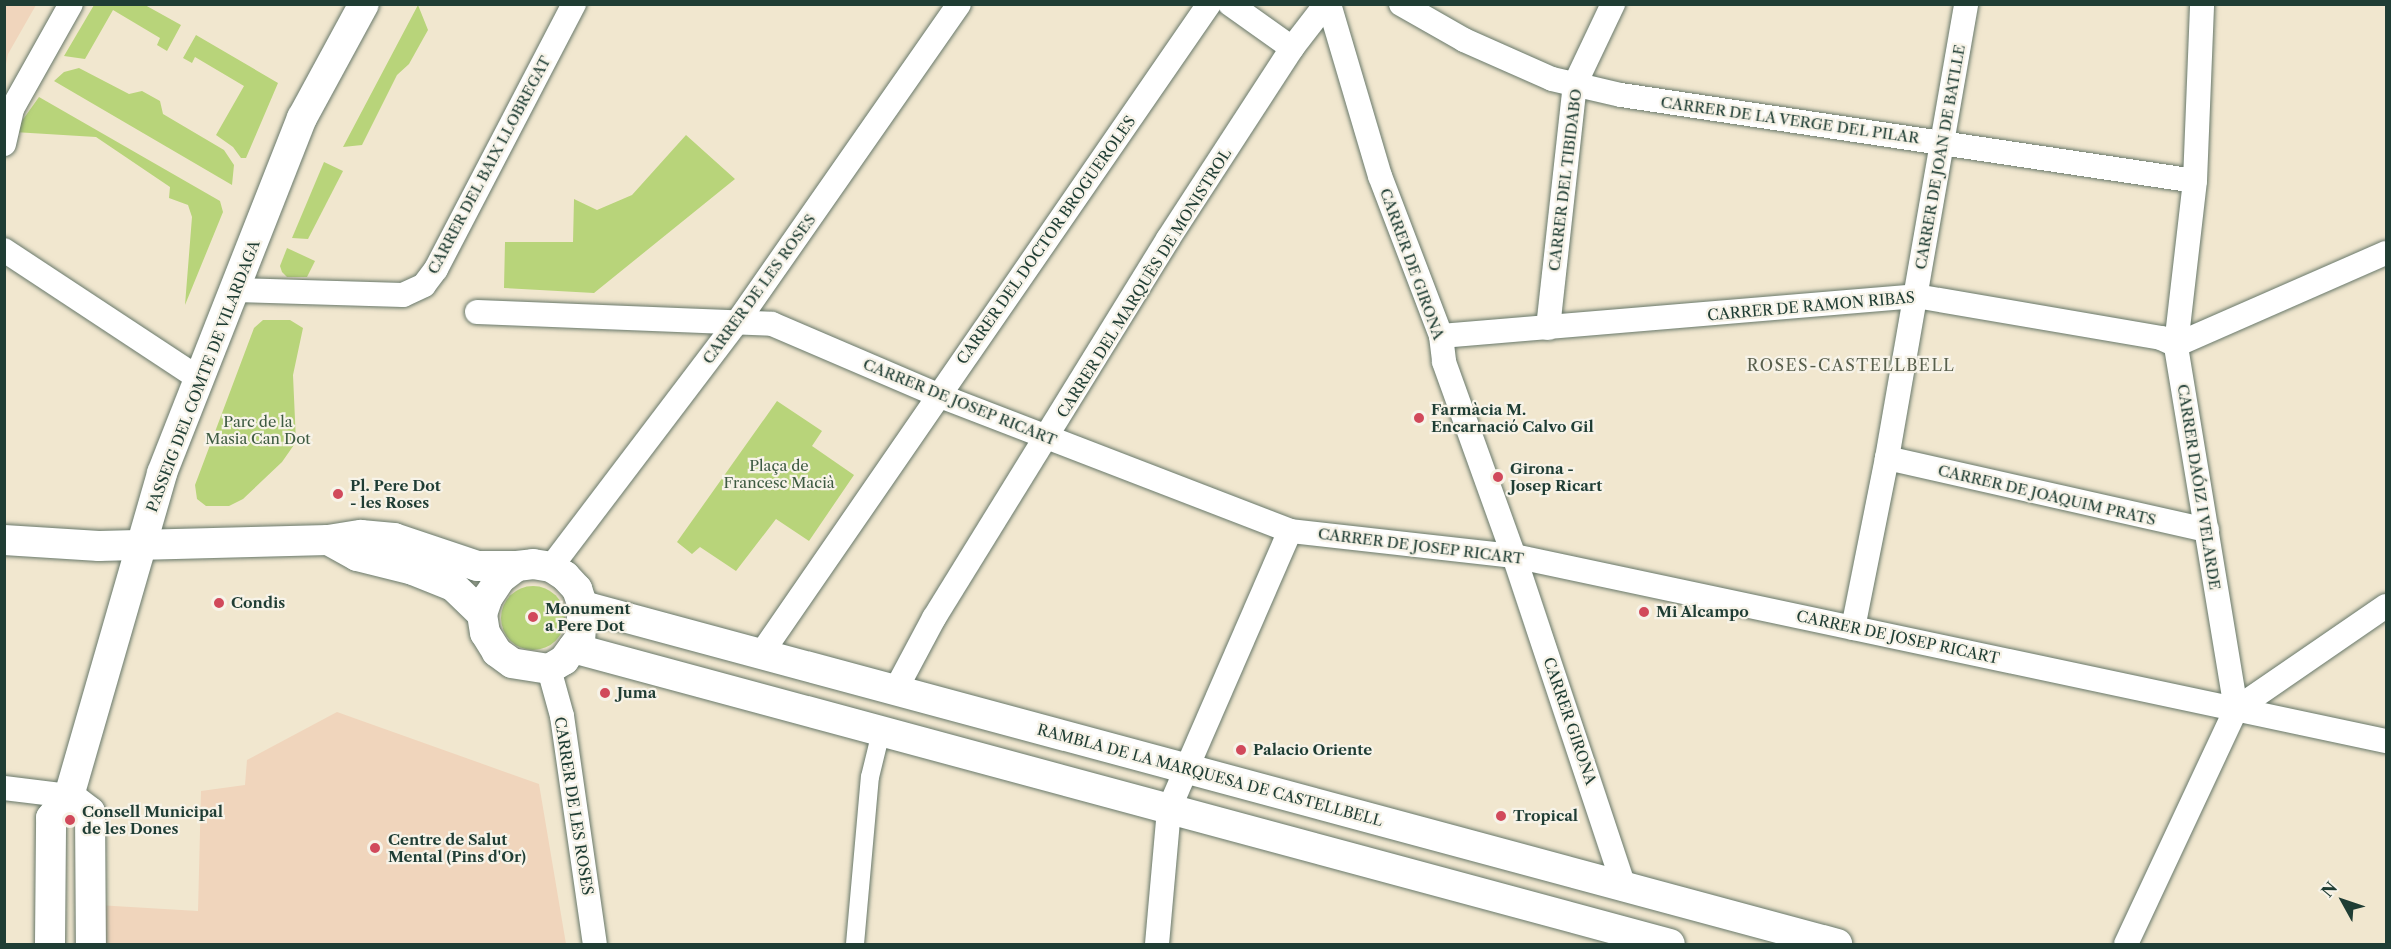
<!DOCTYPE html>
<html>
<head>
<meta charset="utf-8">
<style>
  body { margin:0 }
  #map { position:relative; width:2391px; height:949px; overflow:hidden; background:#f1e7cf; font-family:"Libre Caslon Text",serif }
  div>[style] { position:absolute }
  .built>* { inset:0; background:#f0d5bc }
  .green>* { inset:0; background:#b8d47a }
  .round { border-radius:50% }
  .roads { filter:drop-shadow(0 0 2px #68786a) drop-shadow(0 0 2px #68786a) }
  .pedestrian>* { height:18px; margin:-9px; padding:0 9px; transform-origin:9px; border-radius:9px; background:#fff }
  .minor>* { height:24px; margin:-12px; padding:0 12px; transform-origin:12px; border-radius:12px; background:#fff }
  .tertiary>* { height:30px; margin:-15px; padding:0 15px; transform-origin:15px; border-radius:15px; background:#fff }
  .dots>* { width:16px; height:16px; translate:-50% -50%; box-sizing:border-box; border:3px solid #f7f3e8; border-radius:50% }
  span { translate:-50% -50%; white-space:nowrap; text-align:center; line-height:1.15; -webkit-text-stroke:4.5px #f7f3e8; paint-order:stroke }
  .street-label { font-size:15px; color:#1f3d34 }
  .poi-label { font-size:15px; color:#1f3d34; font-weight:700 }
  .left { translate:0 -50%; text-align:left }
  .park-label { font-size:15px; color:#3e5b42 }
  .neighbourhood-label { font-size:16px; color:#585f4c; letter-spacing:1.5px }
  .frame { position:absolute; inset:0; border:6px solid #1f3d34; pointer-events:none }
  .north { position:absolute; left:2313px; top:871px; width:60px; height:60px; -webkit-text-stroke:4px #f7f3e8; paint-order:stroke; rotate:310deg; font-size:16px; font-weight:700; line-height:24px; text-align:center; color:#1f3d34 }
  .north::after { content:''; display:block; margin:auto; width:21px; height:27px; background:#1f3d34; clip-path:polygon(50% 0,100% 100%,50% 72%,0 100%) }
</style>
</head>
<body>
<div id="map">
  <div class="built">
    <div style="clip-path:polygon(5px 4px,36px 5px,8px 54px,5px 69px)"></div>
    <div style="clip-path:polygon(337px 712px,539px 784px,566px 944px,97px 944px,97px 905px,198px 911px,201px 791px,245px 785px,247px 760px)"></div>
  </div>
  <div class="green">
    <div style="clip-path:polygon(94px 5px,145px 5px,181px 25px,167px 51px,157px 45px,160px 38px,113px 10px,85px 59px,64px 56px)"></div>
    <div style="clip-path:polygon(418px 5px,428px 30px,409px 64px,397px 75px,362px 145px,343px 147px)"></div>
    <div style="clip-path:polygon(196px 35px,278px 83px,246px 158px,241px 158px,233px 147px,216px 135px,244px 86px,195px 57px,192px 63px,183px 58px)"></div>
    <div style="clip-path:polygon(79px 68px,129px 94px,142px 91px,160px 101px,163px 114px,224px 150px,234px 165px,232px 185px,54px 81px,64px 72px)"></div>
    <div style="clip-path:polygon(39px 97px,220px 201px,223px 212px,185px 305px,192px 217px,188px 205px,169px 198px,170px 187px,96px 137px,14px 132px)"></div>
    <div style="clip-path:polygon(686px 135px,735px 179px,594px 293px,504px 288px,505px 242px,573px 242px,574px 199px,597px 210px,632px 195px)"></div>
    <div style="clip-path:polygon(324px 162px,343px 171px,308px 239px,292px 238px)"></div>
    <div style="clip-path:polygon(287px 248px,315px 261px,307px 277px,287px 277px,282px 272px,280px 266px)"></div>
    <div style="clip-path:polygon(263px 320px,290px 320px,303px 328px,293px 375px,296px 442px,282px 462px,243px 499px,229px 506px,206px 506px,197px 499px,195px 485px,254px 328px)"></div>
    <div style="clip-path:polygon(777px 401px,822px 431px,812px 446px,854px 475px,809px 541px,776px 519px,736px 571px,700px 547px,692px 554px,677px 542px)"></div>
    <div class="round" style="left:501px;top:586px;width:64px;height:64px"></div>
  </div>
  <div class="roads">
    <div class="pedestrian">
      <div style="left:855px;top:944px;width:168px;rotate:-84.9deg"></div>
      <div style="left:870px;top:777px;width:46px;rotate:-76.3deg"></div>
    </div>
    <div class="minor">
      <div style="left:1230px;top:4px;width:76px;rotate:35.4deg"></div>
      <div style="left:1329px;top:4px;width:179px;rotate:73.5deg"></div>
      <div style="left:1380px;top:176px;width:171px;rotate:69.1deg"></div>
      <div style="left:1441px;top:336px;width:26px;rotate:83deg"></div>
      <div style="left:1444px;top:362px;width:206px;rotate:70.2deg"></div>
      <div style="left:1514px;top:556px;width:349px;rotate:71.6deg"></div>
      <div style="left:1401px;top:4px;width:73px;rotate:29.7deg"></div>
      <div style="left:1464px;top:40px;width:96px;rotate:23.9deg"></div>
      <div style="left:1552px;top:79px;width:71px;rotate:13.1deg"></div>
      <div style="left:1621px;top:95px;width:580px;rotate:8.52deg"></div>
      <div style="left:4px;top:144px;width:36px;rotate:-77deg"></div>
      <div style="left:12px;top:109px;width:120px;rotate:-60.7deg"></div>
      <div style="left:4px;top:250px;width:236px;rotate:33.4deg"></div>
      <div style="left:236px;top:290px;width:167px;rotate:1.7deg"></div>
      <div style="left:403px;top:295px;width:23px;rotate:-25deg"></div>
      <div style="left:424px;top:285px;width:20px;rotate:-53deg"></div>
      <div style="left:436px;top:269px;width:299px;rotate:-62.5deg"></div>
      <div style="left:477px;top:312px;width:295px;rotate:2.3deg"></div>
      <div style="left:772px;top:324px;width:181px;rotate:23.2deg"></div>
      <div style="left:938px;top:395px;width:377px;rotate:21.1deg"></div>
      <div style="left:1290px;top:531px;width:225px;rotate:6.4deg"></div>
      <div style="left:1514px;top:556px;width:891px;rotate:11.98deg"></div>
      <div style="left:1548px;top:328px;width:245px;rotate:-83.7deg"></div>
      <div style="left:1575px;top:84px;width:89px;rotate:-64.6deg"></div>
      <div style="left:1441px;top:336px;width:477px;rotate:-4.8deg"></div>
      <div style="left:1916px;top:296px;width:249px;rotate:9.7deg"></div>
      <div style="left:2161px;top:338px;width:17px;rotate:25deg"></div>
      <div style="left:2176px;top:345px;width:229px;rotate:-23.7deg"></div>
      <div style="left:1887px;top:458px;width:328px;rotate:12.7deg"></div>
      <div style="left:551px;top:567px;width:309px;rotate:-52.8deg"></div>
      <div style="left:738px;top:321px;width:386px;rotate:-55.1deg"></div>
      <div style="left:1853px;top:628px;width:173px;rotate:-78.7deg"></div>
      <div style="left:1887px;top:458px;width:461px;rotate:-80.1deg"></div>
      <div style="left:761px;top:654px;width:789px;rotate:-55.42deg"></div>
      <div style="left:549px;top:669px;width:49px;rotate:74.5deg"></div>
      <div style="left:562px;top:716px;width:230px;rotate:81.8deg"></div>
      <div style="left:895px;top:691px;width:83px;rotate:-61.9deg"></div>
      <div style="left:934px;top:618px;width:445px;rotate:-58.3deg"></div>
      <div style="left:1168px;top:239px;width:228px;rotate:-57deg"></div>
      <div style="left:1292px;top:48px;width:56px;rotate:-52.3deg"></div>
      <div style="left:2236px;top:709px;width:182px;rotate:-34.5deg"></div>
      <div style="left:4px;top:788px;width:65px;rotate:7deg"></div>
      <div style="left:1157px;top:944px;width:136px;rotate:-84.9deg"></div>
      <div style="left:1169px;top:809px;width:303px;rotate:-66.5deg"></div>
      <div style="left:2126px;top:944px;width:259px;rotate:-64.9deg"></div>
      <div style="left:2236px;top:709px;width:369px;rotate:-99.4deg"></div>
      <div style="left:2176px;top:345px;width:165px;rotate:-83.4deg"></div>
      <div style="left:2195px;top:181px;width:177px;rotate:-87.7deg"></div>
    </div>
    <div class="tertiary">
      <div style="left:4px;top:540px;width:95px;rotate:3.6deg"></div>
      <div style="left:99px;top:546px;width:229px;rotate:-1.5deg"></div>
      <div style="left:328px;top:540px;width:33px;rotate:-9deg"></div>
      <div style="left:361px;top:535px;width:33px;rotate:5deg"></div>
      <div style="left:394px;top:538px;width:88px;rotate:18.6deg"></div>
      <div style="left:477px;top:566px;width:40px"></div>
      <div style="left:328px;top:540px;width:33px;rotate:29deg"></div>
      <div style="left:357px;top:556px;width:58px;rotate:14deg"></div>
      <div style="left:413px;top:570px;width:43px;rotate:21.8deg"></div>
      <div style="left:453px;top:586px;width:40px;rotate:44deg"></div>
      <div style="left:533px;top:564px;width:18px;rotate:9deg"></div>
      <div style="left:551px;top:567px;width:17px;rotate:33deg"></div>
      <div style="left:565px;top:576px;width:18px;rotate:47deg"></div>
      <div style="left:577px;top:589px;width:18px;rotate:71deg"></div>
      <div style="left:583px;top:606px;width:32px;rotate:95deg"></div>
      <div style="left:580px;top:638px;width:27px;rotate:126deg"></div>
      <div style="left:564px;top:660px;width:17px;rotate:149deg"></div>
      <div style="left:549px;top:669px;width:37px;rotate:-171deg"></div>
      <div style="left:512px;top:663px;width:19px;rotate:-144deg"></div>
      <div style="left:497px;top:652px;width:22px;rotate:-122deg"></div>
      <div style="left:485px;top:633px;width:19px;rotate:-99deg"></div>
      <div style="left:482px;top:614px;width:18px;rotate:-71deg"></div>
      <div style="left:488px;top:597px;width:23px;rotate:-56deg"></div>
      <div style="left:501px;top:578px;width:20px;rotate:-37deg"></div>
      <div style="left:517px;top:566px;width:16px;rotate:-7deg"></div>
      <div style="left:583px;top:606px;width:1299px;rotate:15.08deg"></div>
      <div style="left:573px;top:648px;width:1136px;rotate:15.1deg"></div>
      <div style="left:69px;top:796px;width:26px;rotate:37deg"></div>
      <div style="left:90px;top:812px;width:132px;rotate:89.6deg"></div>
      <div style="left:50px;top:944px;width:126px;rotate:-89.5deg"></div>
      <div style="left:51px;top:818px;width:28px;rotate:-51deg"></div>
      <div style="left:69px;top:796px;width:336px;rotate:-73.9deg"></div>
      <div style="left:162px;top:473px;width:382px;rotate:-68.5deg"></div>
      <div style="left:302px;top:118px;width:130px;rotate:-61.5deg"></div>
    </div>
  </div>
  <div class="dots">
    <div style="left:1419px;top:418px;background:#d1495b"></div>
    <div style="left:1498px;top:477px;background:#d1495b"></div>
    <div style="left:338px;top:494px;background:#d1495b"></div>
    <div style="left:219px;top:603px;background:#d1495b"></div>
    <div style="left:1644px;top:612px;background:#d1495b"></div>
    <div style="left:533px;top:617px;background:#d1495b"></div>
    <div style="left:605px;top:693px;background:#d1495b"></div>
    <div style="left:1241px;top:750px;background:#d1495b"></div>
    <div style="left:1501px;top:816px;background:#d1495b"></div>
    <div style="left:70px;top:820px;background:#d1495b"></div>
    <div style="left:375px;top:848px;background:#d1495b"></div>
  </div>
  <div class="street-label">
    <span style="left:1790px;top:120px;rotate:8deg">CARRER DE LA VERGE DEL PILAR</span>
    <span style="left:1940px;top:157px;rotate:-80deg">CARRER DE JOAN DE BATLLE</span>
    <span style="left:489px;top:165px;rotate:-62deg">CARRER DEL BAIX LLOBREGAT</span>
    <span style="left:1565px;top:180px;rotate:-83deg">CARRER DEL TIBIDABO</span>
    <span style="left:1046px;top:240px;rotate:-55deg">CARRER DEL DOCTOR BROGUEROLES</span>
    <span style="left:1412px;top:264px;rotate:70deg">CARRER DE GIRONA</span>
    <span style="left:1144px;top:283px;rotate:-58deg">CARRER DEL MARQUÈS DE MONISTROL</span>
    <span style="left:759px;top:289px;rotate:-54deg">CARRER DE LES ROSES</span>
    <span style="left:1811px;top:306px;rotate:-5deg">CARRER DE RAMON RIBAS</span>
    <span style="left:203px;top:376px;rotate:-69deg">PASSEIG DEL COMTE DE VILARDAGA</span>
    <span style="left:960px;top:402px;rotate:22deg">CARRER DE JOSEP RICART</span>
    <span style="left:2199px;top:487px;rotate:81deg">CARRER DAÓIZ I VELARDE</span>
    <span style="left:2047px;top:495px;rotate:13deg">CARRER DE JOAQUIM PRATS</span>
    <span style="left:1421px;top:546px;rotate:7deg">CARRER DE JOSEP RICART</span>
    <span style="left:1898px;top:637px;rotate:12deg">CARRER DE JOSEP RICART</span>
    <span style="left:1570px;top:721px;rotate:71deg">CARRER GIRONA</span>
    <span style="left:1210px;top:775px;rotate:15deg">RAMBLA DE LA MARQUESA DE CASTELLBELL</span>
    <span style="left:574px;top:806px;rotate:81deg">CARRER DE LES ROSES</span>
  </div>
  <div class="poi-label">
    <span class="left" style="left:1431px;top:418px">Farmàcia M.<br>Encarnació Calvo Gil</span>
    <span class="left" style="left:1510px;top:477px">Girona -<br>Josep Ricart</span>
    <span class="left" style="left:350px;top:494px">Pl. Pere Dot<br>- les Roses</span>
    <span class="left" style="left:231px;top:603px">Condis</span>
    <span class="left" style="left:545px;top:617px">Monument<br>a Pere Dot</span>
    <span class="left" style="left:1656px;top:612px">Mi Alcampo</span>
    <span class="left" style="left:617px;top:693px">Juma</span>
    <span class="left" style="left:1253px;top:750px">Palacio Oriente</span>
    <span class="left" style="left:82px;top:820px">Consell Municipal<br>de les Dones</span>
    <span class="left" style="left:1513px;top:816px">Tropical</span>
    <span class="left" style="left:388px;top:848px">Centre de Salut<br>Mental (Pins d'Or)</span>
  </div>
  <div class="park-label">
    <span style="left:258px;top:430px">Parc de la<br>Masia Can Dot</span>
    <span style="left:779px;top:474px">Plaça de<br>Francesc Macià</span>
  </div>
  <div class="neighbourhood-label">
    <span style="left:1851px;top:365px">ROSES-CASTELLBELL</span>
  </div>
  <div class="frame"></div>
  <div class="north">N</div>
</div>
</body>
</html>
